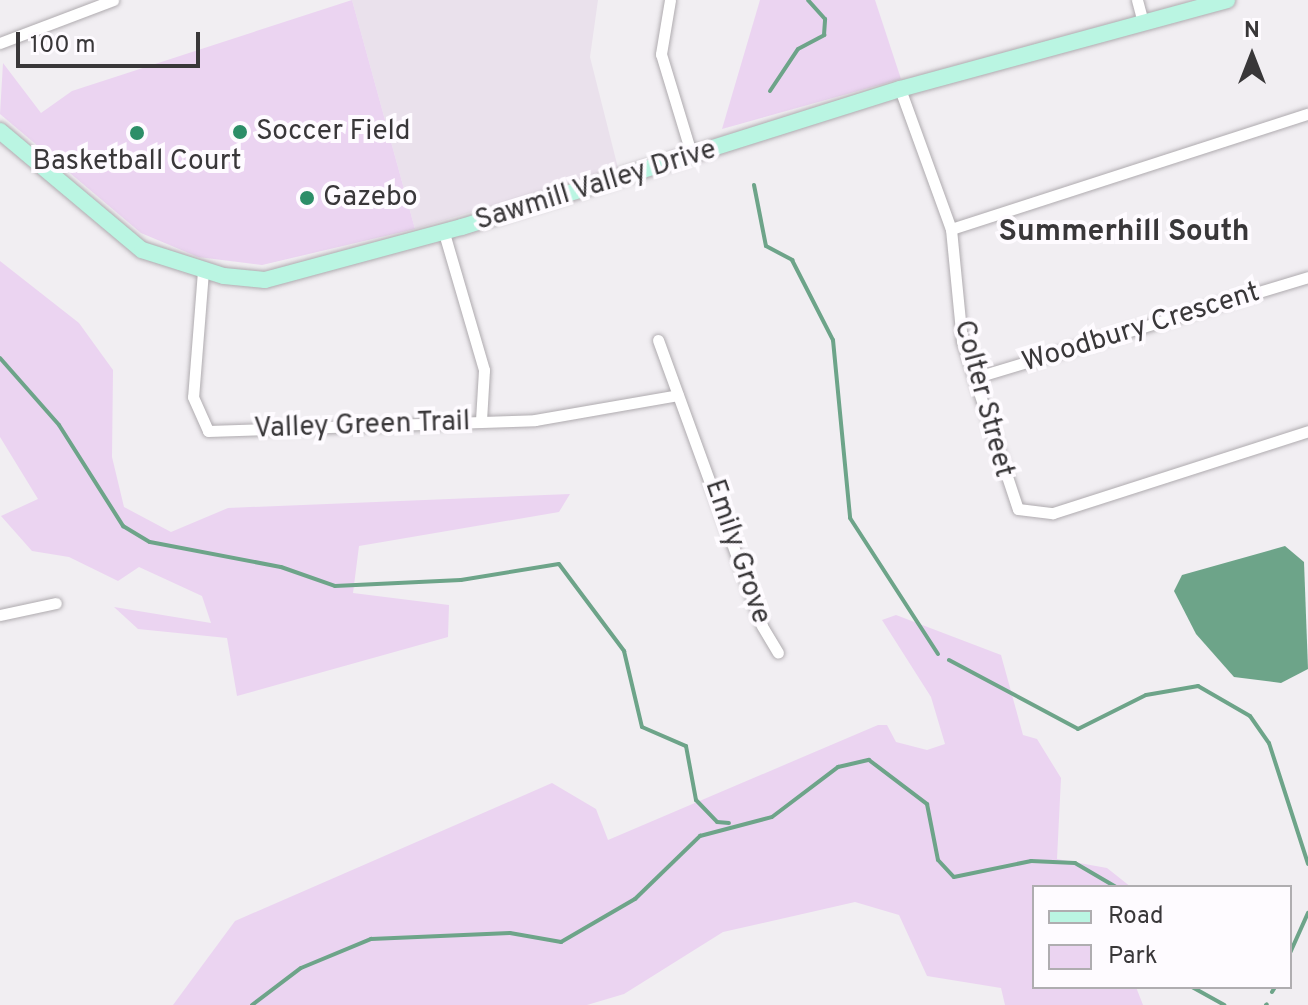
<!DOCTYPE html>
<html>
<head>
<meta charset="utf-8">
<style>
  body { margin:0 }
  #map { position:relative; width:1308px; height:1005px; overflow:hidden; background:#f1eef2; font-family:Overpass,sans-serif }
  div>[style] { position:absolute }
  .built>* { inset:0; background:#eae1ec }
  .green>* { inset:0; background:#ebd4f1 }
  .water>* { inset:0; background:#6da489 }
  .stream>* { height:4px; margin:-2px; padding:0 2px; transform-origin:2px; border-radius:2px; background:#6da489 }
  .roads { filter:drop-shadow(0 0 2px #afabaf) drop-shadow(0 0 2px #afabaf) }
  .street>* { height:11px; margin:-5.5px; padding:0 5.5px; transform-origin:5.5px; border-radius:5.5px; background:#fff }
  .secondary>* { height:16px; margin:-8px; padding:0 8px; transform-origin:8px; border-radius:8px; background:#baf5e2 }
  .dots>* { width:22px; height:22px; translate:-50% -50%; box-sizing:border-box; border:4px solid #fefbff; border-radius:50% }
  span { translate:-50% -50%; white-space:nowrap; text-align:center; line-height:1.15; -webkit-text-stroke:8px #fefbff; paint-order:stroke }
  .poi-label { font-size:28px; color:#393739 }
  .left { translate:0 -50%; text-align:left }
  .street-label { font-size:28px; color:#393739 }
  .neighbourhood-label { font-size:30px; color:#393739; font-weight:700 }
  .legend { position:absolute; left:1032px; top:885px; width:260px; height:104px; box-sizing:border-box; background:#fefbff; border:2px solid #afadb0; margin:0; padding:10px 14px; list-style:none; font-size:24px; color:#393739 }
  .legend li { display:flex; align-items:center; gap:16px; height:40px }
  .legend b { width:40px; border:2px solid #afadb0 }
  .north { position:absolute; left:1212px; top:16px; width:80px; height:80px; -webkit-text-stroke:6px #fefbff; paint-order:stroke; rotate:0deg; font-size:22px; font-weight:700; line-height:32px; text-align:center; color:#393739 }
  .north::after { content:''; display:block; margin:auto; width:28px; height:36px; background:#393739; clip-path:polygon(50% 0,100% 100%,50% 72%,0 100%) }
  .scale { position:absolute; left:16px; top:32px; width:184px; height:36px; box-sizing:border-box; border:4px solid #393739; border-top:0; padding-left:10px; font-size:24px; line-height:28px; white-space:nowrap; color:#393739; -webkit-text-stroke:6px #fefbff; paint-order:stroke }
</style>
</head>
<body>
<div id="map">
  <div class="built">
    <div style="clip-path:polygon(352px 0,598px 0,590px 57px,618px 168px,415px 229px)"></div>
  </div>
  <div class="green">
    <div style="clip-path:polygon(352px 0,415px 229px,262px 265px,198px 257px,141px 233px,0 114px,3px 63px,41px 113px,72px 91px)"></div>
    <div style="clip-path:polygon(760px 0,875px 0,901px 79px,722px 129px)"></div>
    <div style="clip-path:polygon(0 261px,79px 323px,113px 370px,112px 457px,124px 507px,171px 532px,228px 508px,570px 494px,559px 512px,359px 546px,353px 593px,449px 605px,448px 637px,237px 696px,227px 638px,138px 629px,114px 607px,211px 623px,202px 596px,139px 567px,118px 581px,69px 557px,32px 551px,1px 516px,38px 499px,0 437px)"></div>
    <div style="clip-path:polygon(896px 615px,1001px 655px,1023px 735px,1037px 739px,1061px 778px,1057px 859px,1107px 868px,1131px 887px,1034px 887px,1034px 987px,1136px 987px,1143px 1005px,1005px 1005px,1001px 988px,927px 976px,899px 915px,855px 902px,723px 932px,624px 994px,587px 1005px,173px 1005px,235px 921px,552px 783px,596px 809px,608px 840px,878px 725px,887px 725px,896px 742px,927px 750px,945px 744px,931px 697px,882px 620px)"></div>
  </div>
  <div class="water">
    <div style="clip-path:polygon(1285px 546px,1304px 562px,1308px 669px,1281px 683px,1234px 677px,1196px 634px,1174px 591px,1182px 575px)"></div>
  </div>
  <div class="stream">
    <div style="left:770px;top:91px;width:50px;rotate:-56.3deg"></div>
    <div style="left:798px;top:49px;width:30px;rotate:-28deg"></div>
    <div style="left:824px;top:35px;width:16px;rotate:-86deg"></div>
    <div style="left:825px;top:19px;width:25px;rotate:-132deg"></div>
    <div style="left:754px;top:185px;width:62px;rotate:78.9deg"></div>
    <div style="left:766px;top:246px;width:30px;rotate:28deg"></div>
    <div style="left:792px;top:260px;width:90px;rotate:62.9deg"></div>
    <div style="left:833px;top:340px;width:179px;rotate:84.5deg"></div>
    <div style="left:850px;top:518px;width:162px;rotate:57.1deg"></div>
    <div style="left:0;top:358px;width:89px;rotate:48.6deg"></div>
    <div style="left:59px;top:425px;width:120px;rotate:57.6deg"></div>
    <div style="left:123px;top:526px;width:31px;rotate:31deg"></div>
    <div style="left:150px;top:542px;width:133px;rotate:10.8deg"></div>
    <div style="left:281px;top:567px;width:57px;rotate:19.4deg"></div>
    <div style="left:335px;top:586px;width:126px;rotate:-2.7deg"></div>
    <div style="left:461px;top:580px;width:99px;rotate:-9.3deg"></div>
    <div style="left:559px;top:564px;width:109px;rotate:53.2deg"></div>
    <div style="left:624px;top:651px;width:78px;rotate:76.7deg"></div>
    <div style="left:642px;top:727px;width:48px;rotate:23.4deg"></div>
    <div style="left:686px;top:746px;width:55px;rotate:79.5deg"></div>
    <div style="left:696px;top:800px;width:30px;rotate:46deg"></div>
    <div style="left:717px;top:822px;width:12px;rotate:5deg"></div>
    <div style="left:949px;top:660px;width:146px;rotate:28.1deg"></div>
    <div style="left:1078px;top:729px;width:76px;rotate:-26.6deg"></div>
    <div style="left:1146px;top:695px;width:53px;rotate:-9.8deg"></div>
    <div style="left:1198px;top:686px;width:60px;rotate:30deg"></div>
    <div style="left:1250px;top:716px;width:33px;rotate:55deg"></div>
    <div style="left:1269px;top:743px;width:127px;rotate:72.1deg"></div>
    <div style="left:1290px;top:953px;width:44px;rotate:-65.8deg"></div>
    <div style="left:1192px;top:987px;width:37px;rotate:29deg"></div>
    <div style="left:1272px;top:992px;width:6px;rotate:-59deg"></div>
    <div style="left:252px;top:1005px;width:61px;rotate:-37.1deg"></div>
    <div style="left:301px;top:968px;width:76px;rotate:-22.5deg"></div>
    <div style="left:371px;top:939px;width:139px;rotate:-2.5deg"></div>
    <div style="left:510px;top:933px;width:52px;rotate:10deg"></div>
    <div style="left:561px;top:942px;width:86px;rotate:-30.2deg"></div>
    <div style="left:635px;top:899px;width:91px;rotate:-44.1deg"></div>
    <div style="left:700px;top:836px;width:74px;rotate:-14.8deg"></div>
    <div style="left:772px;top:817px;width:83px;rotate:-37.1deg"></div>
    <div style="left:838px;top:767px;width:32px;rotate:-13deg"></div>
    <div style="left:869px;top:760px;width:73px;rotate:37.2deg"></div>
    <div style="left:927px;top:804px;width:57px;rotate:78.9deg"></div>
    <div style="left:938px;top:860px;width:23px;rotate:47deg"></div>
    <div style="left:954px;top:877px;width:79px;rotate:-11.7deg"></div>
    <div style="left:1031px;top:861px;width:44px;rotate:2.6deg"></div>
    <div style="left:1075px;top:863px;width:48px;rotate:30.3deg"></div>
    <div style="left:1266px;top:1005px;width:1px;rotate:-45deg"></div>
  </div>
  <div class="roads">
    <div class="street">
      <div style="left:670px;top:0;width:55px;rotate:99.5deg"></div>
      <div style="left:661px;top:54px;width:107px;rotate:73.1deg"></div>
      <div style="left:1137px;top:0;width:23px;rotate:75deg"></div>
      <div style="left:0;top:43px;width:121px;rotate:-20.8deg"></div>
      <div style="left:900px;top:89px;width:149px;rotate:70deg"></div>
      <div style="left:951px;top:229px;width:113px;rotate:84.4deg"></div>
      <div style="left:962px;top:341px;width:177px;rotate:71.6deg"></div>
      <div style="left:1018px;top:509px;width:35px;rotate:7deg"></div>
      <div style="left:1053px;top:513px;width:268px;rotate:-17.8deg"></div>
      <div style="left:951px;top:229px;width:375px;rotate:-17.9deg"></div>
      <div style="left:444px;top:233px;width:143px;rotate:73.7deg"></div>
      <div style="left:484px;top:370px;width:51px;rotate:93.4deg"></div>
      <div style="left:203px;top:271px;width:126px;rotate:94.5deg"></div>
      <div style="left:193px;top:397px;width:37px;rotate:66deg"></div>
      <div style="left:208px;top:431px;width:327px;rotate:-1.9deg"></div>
      <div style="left:535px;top:420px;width:145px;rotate:-9.9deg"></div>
      <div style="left:658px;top:340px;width:304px;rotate:70deg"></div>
      <div style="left:762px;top:626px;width:31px;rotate:59deg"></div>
      <div style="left:974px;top:378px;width:349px;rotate:-16.8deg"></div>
      <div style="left:0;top:615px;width:57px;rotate:-12.1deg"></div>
    </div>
    <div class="secondary">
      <div style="left:0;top:131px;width:185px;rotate:40deg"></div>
      <div style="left:142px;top:250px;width:86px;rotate:17.6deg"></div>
      <div style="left:224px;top:276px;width:41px;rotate:5.6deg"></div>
      <div style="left:265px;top:280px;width:204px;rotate:-15.1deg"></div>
      <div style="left:462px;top:227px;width:459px;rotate:-17.5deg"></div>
      <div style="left:900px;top:89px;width:339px;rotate:-15.2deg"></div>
    </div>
  </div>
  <div class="dots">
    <div style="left:240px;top:132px;background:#2d8e68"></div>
    <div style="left:137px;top:133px;background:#2d8e68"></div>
    <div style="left:307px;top:198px;background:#2d8e68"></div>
  </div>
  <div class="poi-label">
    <span class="left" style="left:256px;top:132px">Soccer Field</span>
    <span style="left:137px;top:162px">Basketball Court</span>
    <span class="left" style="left:323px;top:198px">Gazebo</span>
  </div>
  <div class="street-label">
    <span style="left:596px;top:186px;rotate:-17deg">Sawmill Valley Drive</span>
    <span style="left:1141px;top:328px;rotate:-17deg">Woodbury Crescent</span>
    <span style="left:983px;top:399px;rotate:75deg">Colter Street</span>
    <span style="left:362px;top:426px;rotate:-2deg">Valley Green Trail</span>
    <span style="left:737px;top:552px;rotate:71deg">Emily Grove</span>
  </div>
  <div class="neighbourhood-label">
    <span style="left:1124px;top:233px">Summerhill South</span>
  </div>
  <ul class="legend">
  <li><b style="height:10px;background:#baf5e2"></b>Road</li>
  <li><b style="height:22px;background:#ebd4f1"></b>Park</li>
  </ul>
  <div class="north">N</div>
  <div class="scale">100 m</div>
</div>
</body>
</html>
